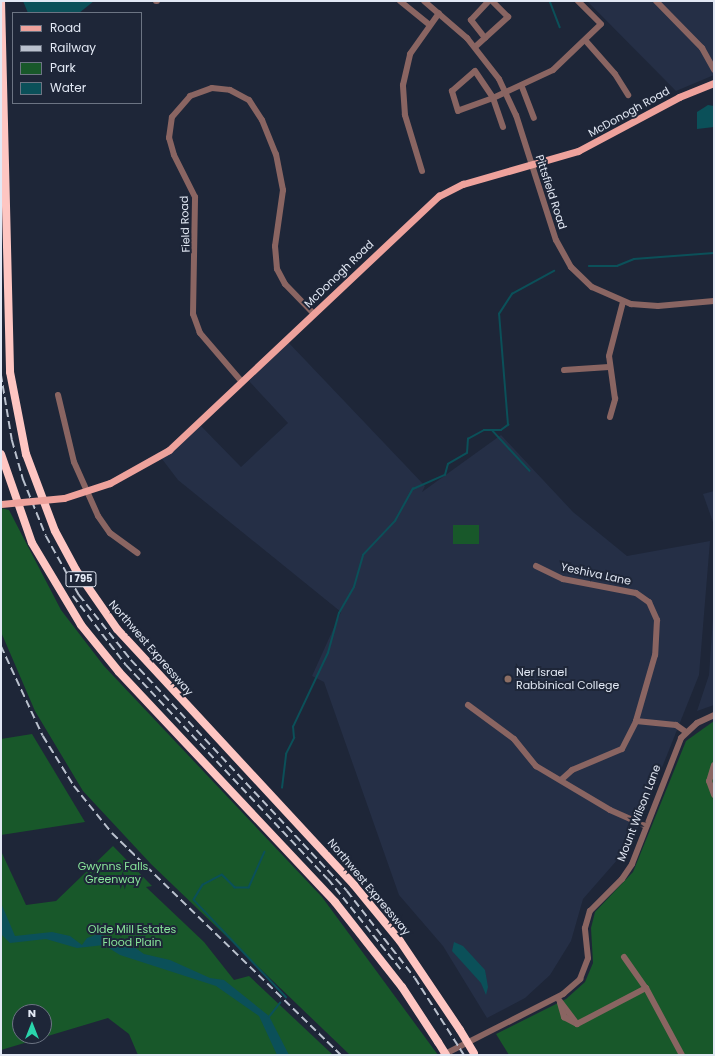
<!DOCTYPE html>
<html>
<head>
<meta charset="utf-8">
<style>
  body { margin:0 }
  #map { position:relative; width:715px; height:1056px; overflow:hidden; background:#1e2638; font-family:Poppins,sans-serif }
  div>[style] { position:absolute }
  .built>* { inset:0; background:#252f46 }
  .green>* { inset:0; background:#18582a; transform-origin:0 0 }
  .water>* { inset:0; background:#0b5059 }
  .stream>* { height:1.5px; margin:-0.75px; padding:0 0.75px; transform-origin:0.75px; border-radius:0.75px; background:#0b5059 }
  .minor>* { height:6px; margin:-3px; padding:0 3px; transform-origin:3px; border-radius:3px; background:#8a6562 }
  .major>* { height:7px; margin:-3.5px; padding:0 3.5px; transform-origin:3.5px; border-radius:3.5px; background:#eea29c }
  .highway>* { height:8px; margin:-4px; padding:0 4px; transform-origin:4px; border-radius:4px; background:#fec6c2 }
  .rail>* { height:1.5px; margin-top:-0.75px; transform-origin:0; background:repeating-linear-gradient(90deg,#bac1ce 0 8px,transparent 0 12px) }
  .major-bridge>* { height:7px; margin:-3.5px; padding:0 3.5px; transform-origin:3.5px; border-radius:3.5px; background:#eea29c }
  .highway-bridge>* { height:8px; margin:-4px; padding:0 4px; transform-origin:4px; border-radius:4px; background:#fec6c2 }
  .dots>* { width:11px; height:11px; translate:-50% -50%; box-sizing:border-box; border:2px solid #1e2638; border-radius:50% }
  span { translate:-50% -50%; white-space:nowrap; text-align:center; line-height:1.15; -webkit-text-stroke:4px #1e2638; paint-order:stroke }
  .shield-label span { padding:1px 3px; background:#1e2638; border:1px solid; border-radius:3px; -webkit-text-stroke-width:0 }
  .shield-label { font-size:10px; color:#e2e8f4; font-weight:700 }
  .street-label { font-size:11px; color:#e2e8f4 }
  .poi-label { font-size:11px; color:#e2e8f4 }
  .left { translate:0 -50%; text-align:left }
  .park-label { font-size:11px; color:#89e69b }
  .frame { position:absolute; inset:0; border:2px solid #e2e8f4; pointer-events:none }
  .legend { position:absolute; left:12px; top:12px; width:130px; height:92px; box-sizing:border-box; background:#1e2638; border:1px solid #6c7483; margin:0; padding:5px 7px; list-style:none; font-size:12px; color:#e2e8f4 }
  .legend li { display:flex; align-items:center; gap:8px; height:20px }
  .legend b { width:20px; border:1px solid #6c7483 }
  .north { position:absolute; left:12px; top:1004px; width:40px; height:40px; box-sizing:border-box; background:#1e2638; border:1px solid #6c7483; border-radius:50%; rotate:0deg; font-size:11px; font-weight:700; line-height:16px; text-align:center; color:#e2e8f4 }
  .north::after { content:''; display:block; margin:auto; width:14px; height:18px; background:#2ad5ac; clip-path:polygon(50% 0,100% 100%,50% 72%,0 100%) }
</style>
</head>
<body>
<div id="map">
  <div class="built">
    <div style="clip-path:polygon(587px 1px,714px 1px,714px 75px,676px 91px)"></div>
    <div style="clip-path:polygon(288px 342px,425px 486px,422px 492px,501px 435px,573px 512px,627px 556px,710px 541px,699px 675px,637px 830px,618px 859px,583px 899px,571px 941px,550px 975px,525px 998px,487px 1018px,443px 946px,399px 895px,324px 682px,312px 676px,341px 612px,178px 480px,162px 459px,201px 426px,241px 467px,288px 423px,249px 381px)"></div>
    <div style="clip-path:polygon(714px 491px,714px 525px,703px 494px)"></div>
    <div style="clip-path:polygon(714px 603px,714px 705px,697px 711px,709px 675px)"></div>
  </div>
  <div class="green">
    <div style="clip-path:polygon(1px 508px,9px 510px,61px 610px,104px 666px,322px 897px,438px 1055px,350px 1055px,151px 864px,83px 791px,35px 711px,1px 632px)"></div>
    <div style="left:453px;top:525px;width:26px;height:19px"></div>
    <div style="clip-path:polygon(714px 721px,714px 1055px,509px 1055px,496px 1034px,566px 999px,585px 982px,593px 963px,591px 928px,595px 912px,633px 872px,686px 741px)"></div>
    <div style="clip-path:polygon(32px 734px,85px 822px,1px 835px,1px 739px)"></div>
    <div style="clip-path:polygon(evenodd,113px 846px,152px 886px,146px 887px,204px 942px,234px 980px,249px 976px,333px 1055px,138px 1055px,129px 1034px,108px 1018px,1px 1050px,1px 851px,26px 905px,56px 901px,113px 846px,20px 1012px,44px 1012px,44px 1036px,20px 1036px,20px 1012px)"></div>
  </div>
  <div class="water">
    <div style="clip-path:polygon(23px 1px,94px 1px,79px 13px,28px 13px)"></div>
    <div style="clip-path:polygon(708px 105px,714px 106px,714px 127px,697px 129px,697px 112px)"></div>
    <div style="clip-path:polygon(1px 903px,15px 936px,52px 932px,70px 936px,82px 945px,87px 938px,98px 934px,127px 942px,144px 954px,170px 960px,210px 978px,224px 980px,269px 1016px,289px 1055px,277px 1055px,259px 1016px,216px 986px,120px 955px,104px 945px,77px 948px,46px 939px,10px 943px,1px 934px)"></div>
    <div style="clip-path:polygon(454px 942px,463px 946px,485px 970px,488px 987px,486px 995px,481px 983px,452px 951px)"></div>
  </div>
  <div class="stream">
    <div style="left:550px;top:1px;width:28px;rotate:69deg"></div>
    <div style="left:589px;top:266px;width:28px"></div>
    <div style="left:617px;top:266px;width:18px;rotate:-22deg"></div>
    <div style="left:634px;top:259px;width:80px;rotate:-4.3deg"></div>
    <div style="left:493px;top:431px;width:54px;rotate:47.2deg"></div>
    <div style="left:282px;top:788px;width:34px;rotate:-83deg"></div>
    <div style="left:286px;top:754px;width:18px;rotate:-63deg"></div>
    <div style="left:294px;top:738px;width:11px;rotate:-95deg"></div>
    <div style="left:293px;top:727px;width:82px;rotate:-64.7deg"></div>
    <div style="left:328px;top:653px;width:41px;rotate:-74.6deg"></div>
    <div style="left:339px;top:613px;width:30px;rotate:-60deg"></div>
    <div style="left:354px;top:587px;width:33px;rotate:-74deg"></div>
    <div style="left:363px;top:555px;width:47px;rotate:-46.7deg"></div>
    <div style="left:395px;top:521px;width:37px;rotate:-61deg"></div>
    <div style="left:413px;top:489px;width:35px;rotate:-24deg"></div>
    <div style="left:445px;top:475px;width:11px;rotate:-75deg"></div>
    <div style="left:448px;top:464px;width:22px;rotate:-30deg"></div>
    <div style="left:467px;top:453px;width:14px;rotate:-86deg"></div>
    <div style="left:468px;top:439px;width:18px;rotate:-29deg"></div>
    <div style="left:484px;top:430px;width:17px"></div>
    <div style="left:501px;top:430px;width:9px;rotate:-36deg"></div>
    <div style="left:508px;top:425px;width:111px;rotate:-94.6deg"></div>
    <div style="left:499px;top:314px;width:24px;rotate:-57deg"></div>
    <div style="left:512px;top:294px;width:48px;rotate:-28.7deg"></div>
    <div style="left:265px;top:852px;width:39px;rotate:114deg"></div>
    <div style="left:249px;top:888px;width:14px;rotate:180deg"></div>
    <div style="left:235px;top:888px;width:18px;rotate:-135deg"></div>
    <div style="left:222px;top:875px;width:21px;rotate:152deg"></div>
    <div style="left:203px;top:885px;width:17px;rotate:121deg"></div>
    <div style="left:194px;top:900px;width:134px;rotate:46.5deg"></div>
    <div style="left:269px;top:1017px;width:18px;rotate:-52deg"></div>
  </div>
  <div class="minor">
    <div style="left:156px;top:1px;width:1px"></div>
    <div style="left:400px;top:1px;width:38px;rotate:39deg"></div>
    <div style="left:424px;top:1px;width:57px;rotate:40.7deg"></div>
    <div style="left:467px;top:38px;width:52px;rotate:52deg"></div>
    <div style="left:499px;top:79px;width:40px;rotate:65deg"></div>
    <div style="left:516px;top:115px;width:131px;rotate:72.3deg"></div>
    <div style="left:556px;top:240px;width:31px;rotate:61deg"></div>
    <div style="left:571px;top:267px;width:29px;rotate:44deg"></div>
    <div style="left:592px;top:287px;width:43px;rotate:23.6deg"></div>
    <div style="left:631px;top:304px;width:27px;rotate:4deg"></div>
    <div style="left:658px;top:306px;width:56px;rotate:-5.1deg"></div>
    <div style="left:656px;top:1px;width:66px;rotate:45.6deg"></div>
    <div style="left:702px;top:48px;width:25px;rotate:61deg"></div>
    <div style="left:485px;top:38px;width:23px;rotate:-128deg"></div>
    <div style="left:471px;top:20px;width:26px;rotate:-47deg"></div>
    <div style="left:585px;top:40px;width:45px;rotate:48.6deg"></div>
    <div style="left:615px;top:74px;width:25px;rotate:58deg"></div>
    <div style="left:475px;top:47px;width:45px;rotate:-42.3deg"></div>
    <div style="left:508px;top:17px;width:23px;rotate:-135deg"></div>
    <div style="left:522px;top:87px;width:33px;rotate:69deg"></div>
    <div style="left:503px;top:127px;width:31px;rotate:-109deg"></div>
    <div style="left:493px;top:98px;width:37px;rotate:160deg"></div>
    <div style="left:458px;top:111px;width:21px;rotate:-107deg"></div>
    <div style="left:452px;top:91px;width:30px;rotate:-41deg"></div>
    <div style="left:475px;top:71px;width:32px;rotate:56deg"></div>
    <div style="left:493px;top:98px;width:66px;rotate:-25deg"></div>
    <div style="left:553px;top:70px;width:66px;rotate:-43.8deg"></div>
    <div style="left:601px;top:24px;width:33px;rotate:-135deg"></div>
    <div style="left:422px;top:171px;width:59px;rotate:-106.9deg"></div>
    <div style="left:405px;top:115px;width:30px;rotate:-94deg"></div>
    <div style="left:403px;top:85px;width:32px;rotate:-77deg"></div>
    <div style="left:410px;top:54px;width:50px;rotate:-54.7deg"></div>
    <div style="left:564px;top:370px;width:45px;rotate:-3.8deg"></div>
    <div style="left:242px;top:382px;width:65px;rotate:-130.6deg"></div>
    <div style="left:200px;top:333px;width:20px;rotate:-110deg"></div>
    <div style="left:193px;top:314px;width:117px;rotate:-89deg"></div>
    <div style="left:195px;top:197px;width:47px;rotate:-116.6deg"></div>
    <div style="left:174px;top:155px;width:18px;rotate:-106deg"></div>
    <div style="left:169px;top:138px;width:21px;rotate:-82deg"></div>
    <div style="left:172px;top:117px;width:28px;rotate:-49deg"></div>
    <div style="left:190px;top:96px;width:23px;rotate:-20deg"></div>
    <div style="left:212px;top:88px;width:18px;rotate:6deg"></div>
    <div style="left:230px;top:90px;width:21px;rotate:28deg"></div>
    <div style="left:249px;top:100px;width:24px;rotate:57deg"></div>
    <div style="left:262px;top:120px;width:37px;rotate:68deg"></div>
    <div style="left:276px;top:154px;width:37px;rotate:79deg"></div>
    <div style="left:283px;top:190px;width:57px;rotate:98.1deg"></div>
    <div style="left:275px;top:246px;width:23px;rotate:85deg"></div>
    <div style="left:277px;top:269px;width:17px;rotate:62deg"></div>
    <div style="left:285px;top:284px;width:40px;rotate:46deg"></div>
    <div style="left:58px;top:395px;width:69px;rotate:76.6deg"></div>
    <div style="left:74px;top:462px;width:59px;rotate:66deg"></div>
    <div style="left:98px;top:516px;width:21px;rotate:55deg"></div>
    <div style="left:110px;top:533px;width:34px;rotate:36deg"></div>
    <div style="left:610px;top:417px;width:19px;rotate:-74deg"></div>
    <div style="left:615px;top:399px;width:43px;rotate:-97.9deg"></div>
    <div style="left:609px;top:356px;width:56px;rotate:-75.5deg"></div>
    <div style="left:536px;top:566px;width:30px;rotate:26deg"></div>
    <div style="left:563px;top:579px;width:74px;rotate:10.9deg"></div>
    <div style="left:636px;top:593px;width:16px;rotate:35deg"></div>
    <div style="left:649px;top:602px;width:20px;rotate:66deg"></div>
    <div style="left:657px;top:620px;width:35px;rotate:93deg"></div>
    <div style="left:655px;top:655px;width:69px;rotate:106.1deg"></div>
    <div style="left:468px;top:705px;width:57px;rotate:36.5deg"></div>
    <div style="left:514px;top:739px;width:35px;rotate:51deg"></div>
    <div style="left:536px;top:766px;width:86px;rotate:30.7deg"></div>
    <div style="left:610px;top:810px;width:39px;rotate:24deg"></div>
    <div style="left:714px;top:765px;width:17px;rotate:107deg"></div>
    <div style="left:709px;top:781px;width:15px;rotate:70deg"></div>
    <div style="left:561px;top:780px;width:15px;rotate:-42deg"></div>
    <div style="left:572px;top:770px;width:54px;rotate:-22.8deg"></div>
    <div style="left:622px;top:749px;width:31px;rotate:-63deg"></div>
    <div style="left:636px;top:721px;width:40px;rotate:5.7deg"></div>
    <div style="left:676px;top:725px;width:12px;rotate:35deg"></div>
    <div style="left:624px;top:957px;width:38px;rotate:55deg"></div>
    <div style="left:646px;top:988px;width:76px;rotate:61.8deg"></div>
    <div style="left:559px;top:1000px;width:30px;rotate:53deg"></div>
    <div style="left:560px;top:1003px;width:15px;rotate:74deg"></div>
    <div style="left:564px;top:1017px;width:15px;rotate:28deg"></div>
    <div style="left:577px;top:1024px;width:78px;rotate:-27.6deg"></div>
    <div style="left:443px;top:1055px;width:135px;rotate:-26.9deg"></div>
    <div style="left:563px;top:994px;width:23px;rotate:-41deg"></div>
    <div style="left:580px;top:979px;width:22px;rotate:-69deg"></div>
    <div style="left:588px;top:958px;width:30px;rotate:-96deg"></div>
    <div style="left:585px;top:928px;width:18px;rotate:-74deg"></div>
    <div style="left:590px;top:911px;width:45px;rotate:-45deg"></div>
    <div style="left:622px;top:879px;width:18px;rotate:-56deg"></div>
    <div style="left:632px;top:864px;width:135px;rotate:-68.7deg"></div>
    <div style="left:681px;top:738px;width:22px;rotate:-43deg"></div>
    <div style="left:697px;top:723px;width:19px;rotate:-25deg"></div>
  </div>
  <div class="major">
    <div style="left:64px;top:498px;width:48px;rotate:-18.1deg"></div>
    <div style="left:110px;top:483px;width:68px;rotate:-29.2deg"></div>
    <div style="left:169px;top:450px;width:371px;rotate:-43.3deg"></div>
    <div style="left:439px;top:196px;width:27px;rotate:-27deg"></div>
    <div style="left:463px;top:184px;width:120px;rotate:-16deg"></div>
    <div style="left:578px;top:151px;width:115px;rotate:-28.1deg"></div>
    <div style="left:679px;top:97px;width:38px;rotate:-22deg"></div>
  </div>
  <div class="highway">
    <div style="left:1px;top:1px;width:371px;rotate:88.6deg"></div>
    <div style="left:10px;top:372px;width:84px;rotate:79deg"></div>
    <div style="left:26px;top:454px;width:82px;rotate:69.4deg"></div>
    <div style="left:55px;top:531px;width:44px;rotate:61.7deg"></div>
    <div style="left:76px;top:570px;width:72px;rotate:55.2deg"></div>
    <div style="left:117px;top:629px;width:349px;rotate:47.2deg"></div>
    <div style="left:354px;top:885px;width:72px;rotate:50.6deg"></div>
    <div style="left:400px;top:941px;width:107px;rotate:56deg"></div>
    <div style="left:1px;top:454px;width:94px;rotate:70.8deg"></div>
    <div style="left:32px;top:543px;width:96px;rotate:59.1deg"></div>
    <div style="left:81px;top:625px;width:60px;rotate:51deg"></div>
    <div style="left:119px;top:672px;width:316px;rotate:46.8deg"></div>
    <div style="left:335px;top:902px;width:108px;rotate:51.8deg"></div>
    <div style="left:402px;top:987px;width:66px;rotate:56.8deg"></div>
  </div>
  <div class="rail">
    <div style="left:1px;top:374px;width:67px;rotate:80.5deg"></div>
    <div style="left:12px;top:440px;width:41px;rotate:74.2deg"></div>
    <div style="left:23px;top:479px;width:61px;rotate:68deg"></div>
    <div style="left:46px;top:536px;width:68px;rotate:60.8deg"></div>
    <div style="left:79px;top:595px;width:83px;rotate:51.3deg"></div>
    <div style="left:131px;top:660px;width:316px;rotate:46.9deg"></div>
    <div style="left:347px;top:891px;width:110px;rotate:52deg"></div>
    <div style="left:415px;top:978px;width:91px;rotate:57.5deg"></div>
    <div style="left:73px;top:596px;width:87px;rotate:52.5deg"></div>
    <div style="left:126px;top:665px;width:294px;rotate:46.7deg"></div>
    <div style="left:328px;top:879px;width:119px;rotate:51.1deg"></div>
    <div style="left:1px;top:646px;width:99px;rotate:65deg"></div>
    <div style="left:43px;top:736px;width:59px;rotate:58.2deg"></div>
    <div style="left:74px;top:786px;width:60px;rotate:51deg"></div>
    <div style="left:112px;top:833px;width:319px;rotate:44.1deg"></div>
  </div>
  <div class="major-bridge">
    <div style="left:1px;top:504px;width:63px;rotate:-5.4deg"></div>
  </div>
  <div class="highway-bridge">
    <div style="left:460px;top:1030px;width:27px;rotate:59deg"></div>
    <div style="left:438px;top:1042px;width:15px;rotate:58deg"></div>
  </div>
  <div class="dots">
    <div style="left:508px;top:679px;background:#8d6e63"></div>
  </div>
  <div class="shield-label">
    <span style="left:81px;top:579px">I 795</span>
  </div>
  <div class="street-label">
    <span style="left:629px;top:112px;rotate:-29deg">McDonogh Road</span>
    <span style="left:551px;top:192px;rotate:72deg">Pittsfield Road</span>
    <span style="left:185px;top:224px;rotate:-92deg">Field Road</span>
    <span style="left:339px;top:274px;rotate:-44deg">McDonogh Road</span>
    <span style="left:596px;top:574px;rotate:12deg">Yeshiva Lane</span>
    <span style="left:151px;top:648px;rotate:49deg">Northwest Expressway</span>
    <span style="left:639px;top:813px;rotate:-69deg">Mount Wilson Lane</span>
    <span style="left:369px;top:887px;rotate:50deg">Northwest Expressway</span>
  </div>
  <div class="poi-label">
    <span class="left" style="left:516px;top:679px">Ner Israel<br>Rabbinical College</span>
  </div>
  <div class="park-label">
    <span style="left:113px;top:873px">Gwynns Falls<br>Greenway</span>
    <span style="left:132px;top:936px">Olde Mill Estates<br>Flood Plain</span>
  </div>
  <div class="frame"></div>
  <ul class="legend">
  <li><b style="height:5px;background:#eea29c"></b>Road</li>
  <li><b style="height:5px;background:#bac1ce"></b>Railway</li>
  <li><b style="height:11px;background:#18582a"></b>Park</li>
  <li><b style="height:11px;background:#0b5059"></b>Water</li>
  </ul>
  <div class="north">N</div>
</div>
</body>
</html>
